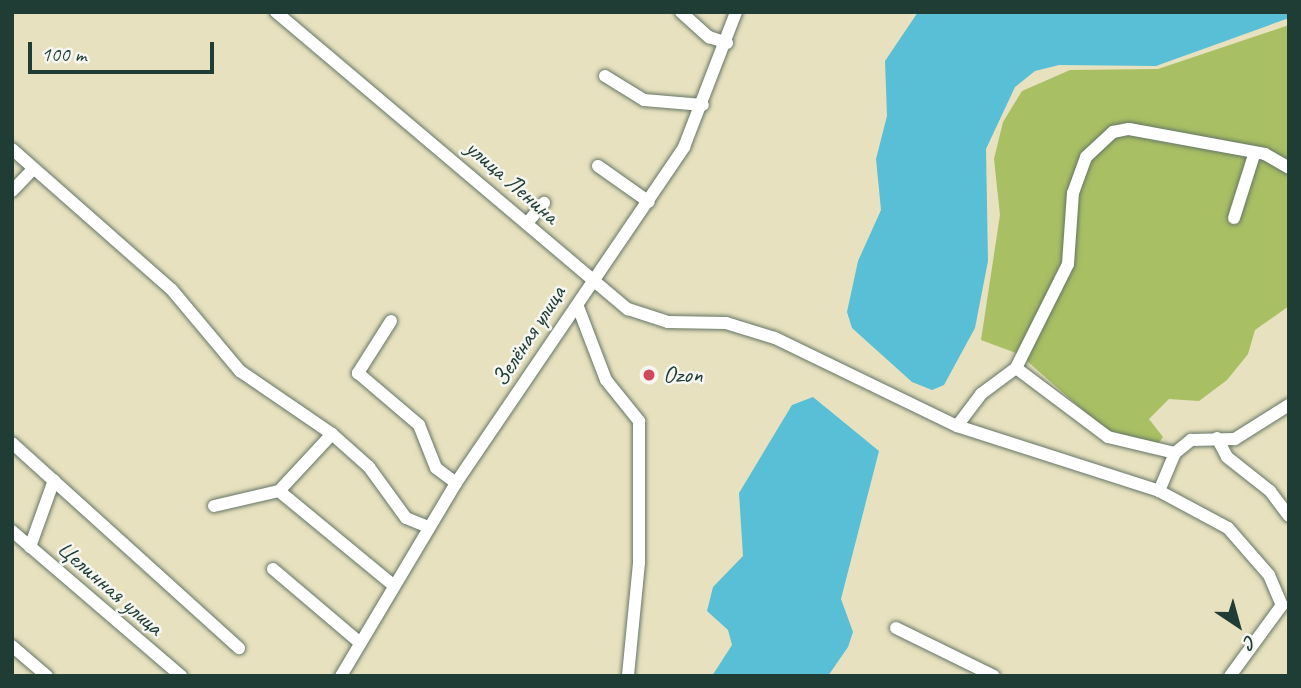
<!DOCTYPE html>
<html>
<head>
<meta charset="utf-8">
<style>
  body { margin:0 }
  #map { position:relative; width:1301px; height:688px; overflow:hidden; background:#e7e1bf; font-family:Caveat,sans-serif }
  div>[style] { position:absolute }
  .green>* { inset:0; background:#a8bf64 }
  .water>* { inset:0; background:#59bfd7 }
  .roads { filter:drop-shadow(0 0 2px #657665) drop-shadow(0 0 2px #657665) }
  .minor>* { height:12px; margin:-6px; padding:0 6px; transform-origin:6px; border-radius:6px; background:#fff }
  .dots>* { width:19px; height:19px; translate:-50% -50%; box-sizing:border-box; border:4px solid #f6f6f2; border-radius:50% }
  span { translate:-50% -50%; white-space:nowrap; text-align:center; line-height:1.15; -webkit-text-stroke:5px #f6f6f2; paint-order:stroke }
  .street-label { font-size:24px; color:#1f3d34 }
  .poi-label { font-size:24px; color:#1f3d34 }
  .left { translate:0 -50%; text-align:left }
  .frame { position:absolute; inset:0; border:14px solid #1f3d34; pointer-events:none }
  .north { position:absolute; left:1203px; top:590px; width:70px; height:70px; -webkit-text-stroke:5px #f6f6f2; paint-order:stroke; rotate:144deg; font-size:19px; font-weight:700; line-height:28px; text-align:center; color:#1f3d34 }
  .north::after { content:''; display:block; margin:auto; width:24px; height:32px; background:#1f3d34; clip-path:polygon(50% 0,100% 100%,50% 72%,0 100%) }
  .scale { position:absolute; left:28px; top:42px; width:186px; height:32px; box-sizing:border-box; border:4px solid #1f3d34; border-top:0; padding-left:9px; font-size:21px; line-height:24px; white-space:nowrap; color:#1f3d34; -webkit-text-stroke:5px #f6f6f2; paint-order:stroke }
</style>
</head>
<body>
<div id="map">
  <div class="green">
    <div style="clip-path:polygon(1289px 25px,1289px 306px,1255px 330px,1248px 354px,1227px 380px,1199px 401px,1169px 399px,1149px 419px,1163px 437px,1157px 445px,1110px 434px,1019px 354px,981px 340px,1000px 215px,994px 159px,1003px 122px,1022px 91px,1070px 70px,1158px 69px)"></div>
  </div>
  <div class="water">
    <div style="clip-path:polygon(918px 12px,1289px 12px,1289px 18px,1156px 66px,1059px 65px,1035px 71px,1015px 87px,986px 149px,988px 261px,975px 328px,944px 385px,932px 390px,912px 382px,852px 328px,847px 312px,858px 261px,881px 210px,876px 159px,887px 116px,885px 61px)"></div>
    <div style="clip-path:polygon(813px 397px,879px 451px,841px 599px,853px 632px,848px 647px,828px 676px,712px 676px,732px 645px,728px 630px,707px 611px,713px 587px,743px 556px,739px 493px,792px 405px)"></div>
  </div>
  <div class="roads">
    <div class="minor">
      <div style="left:276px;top:12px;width:461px;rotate:40.2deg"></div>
      <div style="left:628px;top:309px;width:42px;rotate:18deg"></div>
      <div style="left:668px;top:322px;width:58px;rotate:1deg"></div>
      <div style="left:726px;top:323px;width:51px;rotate:17deg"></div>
      <div style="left:775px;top:338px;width:202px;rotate:25.8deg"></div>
      <div style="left:957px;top:426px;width:212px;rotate:17.8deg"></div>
      <div style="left:1159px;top:491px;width:78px;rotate:28.2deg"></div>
      <div style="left:1228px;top:528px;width:62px;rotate:48.9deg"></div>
      <div style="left:1269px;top:575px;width:33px;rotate:67deg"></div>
      <div style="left:1282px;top:605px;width:88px;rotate:126.2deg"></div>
      <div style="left:681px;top:12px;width:38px;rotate:42deg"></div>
      <div style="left:709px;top:37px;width:19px;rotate:18deg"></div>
      <div style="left:605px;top:76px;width:46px;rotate:31.6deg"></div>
      <div style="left:644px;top:100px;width:59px;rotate:4.8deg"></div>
      <div style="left:12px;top:149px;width:213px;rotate:41.4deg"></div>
      <div style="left:172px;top:290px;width:106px;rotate:50deg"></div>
      <div style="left:240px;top:371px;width:112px;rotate:34.4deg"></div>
      <div style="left:332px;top:434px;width:50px;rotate:41.7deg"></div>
      <div style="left:369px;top:467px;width:63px;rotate:54deg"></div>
      <div style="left:406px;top:518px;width:24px;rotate:22deg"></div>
      <div style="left:598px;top:166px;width:62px;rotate:35.2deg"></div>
      <div style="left:12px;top:191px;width:30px;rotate:-46deg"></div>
      <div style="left:1234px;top:218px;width:66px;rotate:-72.4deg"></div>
      <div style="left:528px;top:222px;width:25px;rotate:-50deg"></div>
      <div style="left:578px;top:307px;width:78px;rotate:69deg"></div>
      <div style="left:606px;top:380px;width:53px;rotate:51.2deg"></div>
      <div style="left:639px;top:421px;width:142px;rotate:90deg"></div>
      <div style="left:639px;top:563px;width:114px;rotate:95.6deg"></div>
      <div style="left:391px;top:321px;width:62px;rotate:122.4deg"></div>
      <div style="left:358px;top:373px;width:80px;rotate:40.4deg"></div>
      <div style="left:419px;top:425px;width:46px;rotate:68.4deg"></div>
      <div style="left:436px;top:468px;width:25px;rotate:37deg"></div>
      <div style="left:957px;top:426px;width:40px;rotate:-53deg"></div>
      <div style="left:981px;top:394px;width:44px;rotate:-36.6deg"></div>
      <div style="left:1217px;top:438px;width:21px;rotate:62deg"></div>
      <div style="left:1227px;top:457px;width:55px;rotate:38.3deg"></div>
      <div style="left:1270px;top:491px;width:31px;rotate:53deg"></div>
      <div style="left:12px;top:443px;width:306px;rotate:42.1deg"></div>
      <div style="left:1175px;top:453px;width:69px;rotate:-166.6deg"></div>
      <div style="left:1108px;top:437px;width:115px;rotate:-143.1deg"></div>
      <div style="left:1016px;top:368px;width:116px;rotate:-63.4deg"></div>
      <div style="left:1068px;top:264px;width:71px;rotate:-86deg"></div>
      <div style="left:1073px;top:193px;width:38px;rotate:-70deg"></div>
      <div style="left:1086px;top:157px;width:37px;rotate:-43deg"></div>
      <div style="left:1113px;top:132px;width:16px;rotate:-11deg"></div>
      <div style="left:1129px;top:129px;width:138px;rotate:10.4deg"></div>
      <div style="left:1265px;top:154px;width:28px;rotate:30deg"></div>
      <div style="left:279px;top:491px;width:148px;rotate:39.5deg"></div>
      <div style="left:1159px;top:491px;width:41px;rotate:-67.2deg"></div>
      <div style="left:1175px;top:453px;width:21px;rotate:-39deg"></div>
      <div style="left:1191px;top:440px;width:44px;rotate:-1.3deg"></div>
      <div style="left:1235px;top:439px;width:64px;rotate:-32.2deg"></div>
      <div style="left:214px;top:506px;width:67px;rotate:-13deg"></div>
      <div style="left:279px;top:491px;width:78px;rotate:-47.1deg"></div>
      <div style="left:12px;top:531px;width:223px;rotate:40.6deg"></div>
      <div style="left:30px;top:547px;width:71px;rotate:-70.3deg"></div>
      <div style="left:273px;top:569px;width:113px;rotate:40.3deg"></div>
      <div style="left:896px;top:628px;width:109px;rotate:26.1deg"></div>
      <div style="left:12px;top:646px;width:46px;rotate:40.6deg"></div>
      <div style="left:341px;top:676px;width:225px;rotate:-59.2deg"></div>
      <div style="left:456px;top:483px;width:406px;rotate:-55.8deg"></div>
      <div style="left:684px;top:147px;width:145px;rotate:-68.9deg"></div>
    </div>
  </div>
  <div class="dots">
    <div style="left:649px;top:375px;background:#d1495b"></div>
  </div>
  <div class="street-label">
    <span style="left:512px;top:182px;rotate:41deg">улица Ленина</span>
    <span style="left:529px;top:336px;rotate:-57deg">Зелёная улица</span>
    <span style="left:110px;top:588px;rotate:41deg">Целинная улица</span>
  </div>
  <div class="poi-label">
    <span class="left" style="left:663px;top:375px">Ozon</span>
  </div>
  <div class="frame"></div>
  <div class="north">С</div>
  <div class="scale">100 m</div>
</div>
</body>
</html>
